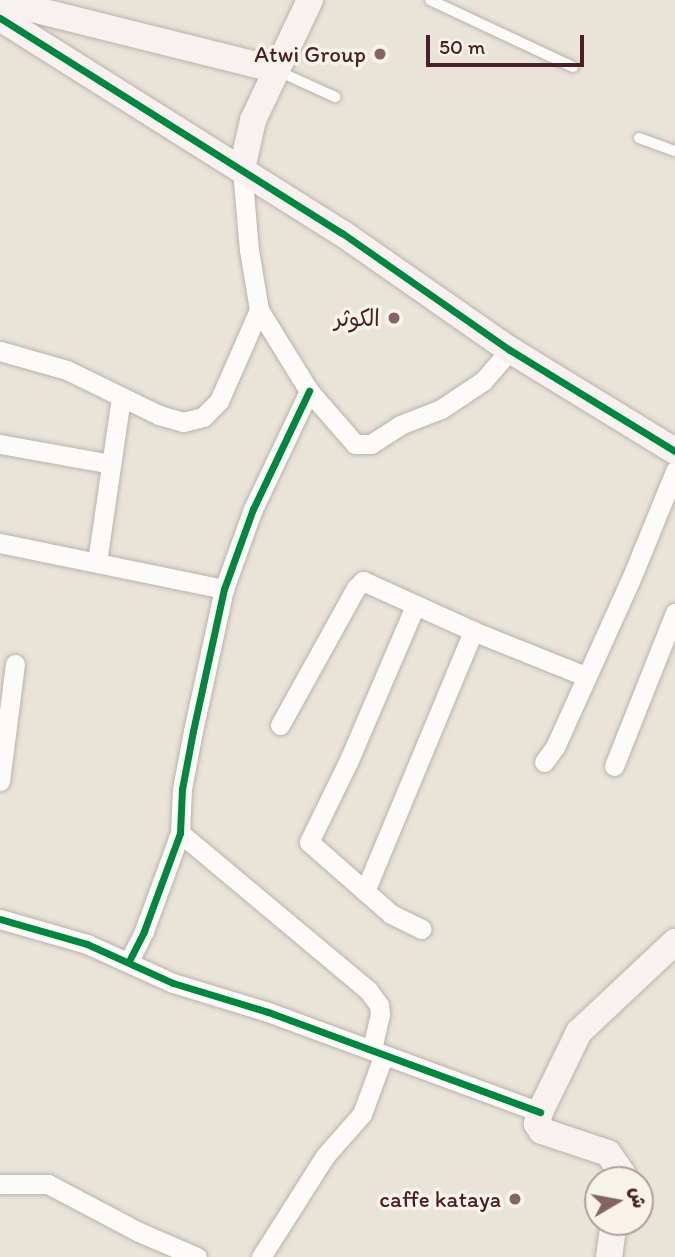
<!DOCTYPE html>
<html>
<head>
<meta charset="utf-8">
<style>
  body { margin:0 }
  #map { position:relative; width:675px; height:1257px; overflow:hidden; background:#e9e4d7; font-family:Itim,"Playpen Sans Arabic",sans-serif }
  div>[style] { position:absolute }
  .roads { filter:drop-shadow(0 0 2px #bab2ac) drop-shadow(0 0 2px #bab2ac) }
  .lane>* { height:10px; margin:-5px; padding:0 5px; transform-origin:5px; border-radius:5px; background:#fcfbf9 }
  .street>* { height:19px; margin:-9.5px; padding:0 9.5px; transform-origin:9.5px; border-radius:9.5px; background:#fcfbf9 }
  .secondary>* { height:26px; margin:-13px; padding:0 13px; transform-origin:13px; border-radius:13px; background:#f7f2ef }
  .cycleway>* { height:7px; margin:-3.5px; padding:0 3.5px; transform-origin:3.5px; border-radius:3.5px; background:#00873e }
  .dots>* { width:19px; height:19px; translate:-50% -50%; box-sizing:border-box; border:4px solid #f7f3e8; border-radius:50% }
  span { translate:-50% -50%; white-space:nowrap; text-align:center; line-height:1.15; -webkit-text-stroke:7px #f7f3e8; paint-order:stroke }
  .poi-label { font-size:23px; color:#4a1f2b }
  .right { translate:-100% -50%; text-align:right }
  .north { position:absolute; left:584px; top:1166px; width:70px; height:70px; box-sizing:border-box; background:#f7f3e8; border:2px solid #b29e9c; border-radius:50%; rotate:80deg; font-size:19px; font-weight:700; line-height:28px; text-align:center; color:#4a1f2b }
  .north::after { content:''; display:block; margin:auto; width:24px; height:32px; background:#826467; clip-path:polygon(50% 0,100% 100%,50% 72%,0 100%) }
  .scale { position:absolute; left:426px; top:35px; width:158px; height:32px; box-sizing:border-box; border:4px solid #4a1f2b; border-top:0; padding-left:9px; font-size:21px; line-height:24px; white-space:nowrap; color:#4a1f2b; -webkit-text-stroke:5px #f7f3e8; paint-order:stroke }
</style>
</head>
<body>
<div id="map">
  <div class="roads">
    <div class="lane">
      <div style="left:430px;top:0;width:158px;rotate:25.1deg"></div>
      <div style="left:278px;top:71px;width:63px;rotate:24.5deg"></div>
      <div style="left:639px;top:138px;width:38px;rotate:20deg"></div>
    </div>
    <div class="street">
      <div style="left:242px;top:169px;width:81px;rotate:85.1deg"></div>
      <div style="left:249px;top:250px;width:61px;rotate:80.5deg"></div>
      <div style="left:259px;top:310px;width:95px;rotate:58.3deg"></div>
      <div style="left:309px;top:391px;width:70px;rotate:49deg"></div>
      <div style="left:355px;top:444px;width:16px"></div>
      <div style="left:371px;top:444px;width:35px;rotate:-33deg"></div>
      <div style="left:400px;top:425px;width:44px;rotate:-21.3deg"></div>
      <div style="left:441px;top:409px;width:50px;rotate:-33.7deg"></div>
      <div style="left:483px;top:381px;width:41px;rotate:-48.9deg"></div>
      <div style="left:0;top:351px;width:70px;rotate:15.8deg"></div>
      <div style="left:67px;top:370px;width:102px;rotate:26.1deg"></div>
      <div style="left:159px;top:415px;width:25px;rotate:16deg"></div>
      <div style="left:183px;top:422px;width:21px;rotate:-14deg"></div>
      <div style="left:203px;top:417px;width:23px;rotate:-45deg"></div>
      <div style="left:219px;top:401px;width:99px;rotate:-66.3deg"></div>
      <div style="left:0;top:444px;width:113px;rotate:10.2deg"></div>
      <div style="left:0;top:543px;width:229px;rotate:11.6deg"></div>
      <div style="left:97px;top:562px;width:167px;rotate:-81.7deg"></div>
      <div style="left:415px;top:606px;width:170px;rotate:113.2deg"></div>
      <div style="left:348px;top:762px;width:89px;rotate:116deg"></div>
      <div style="left:309px;top:842px;width:109px;rotate:41.3deg"></div>
      <div style="left:391px;top:914px;width:34px;rotate:26deg"></div>
      <div style="left:280px;top:725px;width:157px;rotate:-61deg"></div>
      <div style="left:356px;top:588px;width:10px;rotate:-45deg"></div>
      <div style="left:363px;top:581px;width:121px;rotate:24.4deg"></div>
      <div style="left:473px;top:631px;width:121px;rotate:21.9deg"></div>
      <div style="left:544px;top:762px;width:19px;rotate:-54deg"></div>
      <div style="left:555px;top:747px;width:184px;rotate:-65.7deg"></div>
      <div style="left:631px;top:579px;width:117px;rotate:-67.8deg"></div>
      <div style="left:614px;top:766px;width:165px;rotate:-68.3deg"></div>
      <div style="left:0;top:781px;width:118px;rotate:-82.7deg"></div>
      <div style="left:180px;top:833px;width:245px;rotate:39.9deg"></div>
      <div style="left:368px;top:990px;width:19px;rotate:54deg"></div>
      <div style="left:379px;top:1005px;width:9px;rotate:84deg"></div>
      <div style="left:380px;top:1014px;width:37px;rotate:103deg"></div>
      <div style="left:365px;top:891px;width:282px;rotate:-67.4deg"></div>
      <div style="left:0;top:919px;width:91px;rotate:16deg"></div>
      <div style="left:87px;top:944px;width:94px;rotate:24.4deg"></div>
      <div style="left:173px;top:983px;width:99px;rotate:17deg"></div>
      <div style="left:268px;top:1012px;width:290px;rotate:20.2deg"></div>
      <div style="left:129px;top:961px;width:34px;rotate:-63deg"></div>
      <div style="left:144px;top:931px;width:104px;rotate:-69.8deg"></div>
      <div style="left:180px;top:833px;width:44px;rotate:-87.4deg"></div>
      <div style="left:182px;top:789px;width:59px;rotate:-79.3deg"></div>
      <div style="left:193px;top:731px;width:145px;rotate:-77.7deg"></div>
      <div style="left:224px;top:589px;width:85px;rotate:-70.1deg"></div>
      <div style="left:253px;top:509px;width:131px;rotate:-64.6deg"></div>
      <div style="left:0;top:1184px;width:48px"></div>
      <div style="left:48px;top:1184px;width:103px;rotate:27.8deg"></div>
      <div style="left:139px;top:1232px;width:63px;rotate:23.3deg"></div>
      <div style="left:261px;top:1257px;width:120px;rotate:-57.6deg"></div>
      <div style="left:325px;top:1156px;width:56px;rotate:-48.6deg"></div>
      <div style="left:362px;top:1114px;width:61px;rotate:-69.8deg"></div>
    </div>
    <div class="secondary">
      <div style="left:0;top:1px;width:285px;rotate:14deg"></div>
      <div style="left:0;top:18px;width:404px;rotate:32.2deg"></div>
      <div style="left:342px;top:233px;width:205px;rotate:34.9deg"></div>
      <div style="left:510px;top:350px;width:193px;rotate:31.5deg"></div>
      <div style="left:242px;top:169px;width:50px;rotate:-77.3deg"></div>
      <div style="left:253px;top:120px;width:133px;rotate:-64.6deg"></div>
      <div style="left:621px;top:1180px;width:7px;rotate:-82deg"></div>
      <div style="left:622px;top:1173px;width:24px;rotate:-125deg"></div>
      <div style="left:608px;top:1153px;width:70px;rotate:-161.6deg"></div>
      <div style="left:542px;top:1131px;width:9px;rotate:-126deg"></div>
      <div style="left:537px;top:1124px;width:12px;rotate:-76deg"></div>
      <div style="left:540px;top:1112px;width:89px;rotate:-64deg"></div>
      <div style="left:579px;top:1032px;width:132px;rotate:-43.2deg"></div>
      <div style="left:609px;top:1257px;width:35px;rotate:-82deg"></div>
    </div>
  </div>
  <div class="cycleway">
    <div style="left:0;top:18px;width:404px;rotate:32.2deg"></div>
    <div style="left:342px;top:233px;width:205px;rotate:34.9deg"></div>
    <div style="left:510px;top:350px;width:193px;rotate:31.5deg"></div>
    <div style="left:0;top:919px;width:91px;rotate:16deg"></div>
    <div style="left:87px;top:944px;width:94px;rotate:24.4deg"></div>
    <div style="left:173px;top:983px;width:99px;rotate:17deg"></div>
    <div style="left:268px;top:1012px;width:290px;rotate:20.2deg"></div>
    <div style="left:129px;top:961px;width:34px;rotate:-63deg"></div>
    <div style="left:144px;top:931px;width:104px;rotate:-69.8deg"></div>
    <div style="left:180px;top:833px;width:44px;rotate:-87.4deg"></div>
    <div style="left:182px;top:789px;width:59px;rotate:-79.3deg"></div>
    <div style="left:193px;top:731px;width:145px;rotate:-77.7deg"></div>
    <div style="left:224px;top:589px;width:85px;rotate:-70.1deg"></div>
    <div style="left:253px;top:509px;width:131px;rotate:-64.6deg"></div>
  </div>
  <div class="dots">
    <div style="left:380px;top:54px;background:#826467"></div>
    <div style="left:394px;top:318px;background:#826467"></div>
    <div style="left:515px;top:1199px;background:#826467"></div>
  </div>
  <div class="poi-label">
    <span class="right" style="left:366px;top:54px">Atwi Group</span>
    <span class="right" style="left:380px;top:318px">الكوثر</span>
    <span class="right" style="left:501px;top:1199px">caffe kataya</span>
  </div>
  <div class="north">ش</div>
  <div class="scale">50 m</div>
</div>
</body>
</html>
